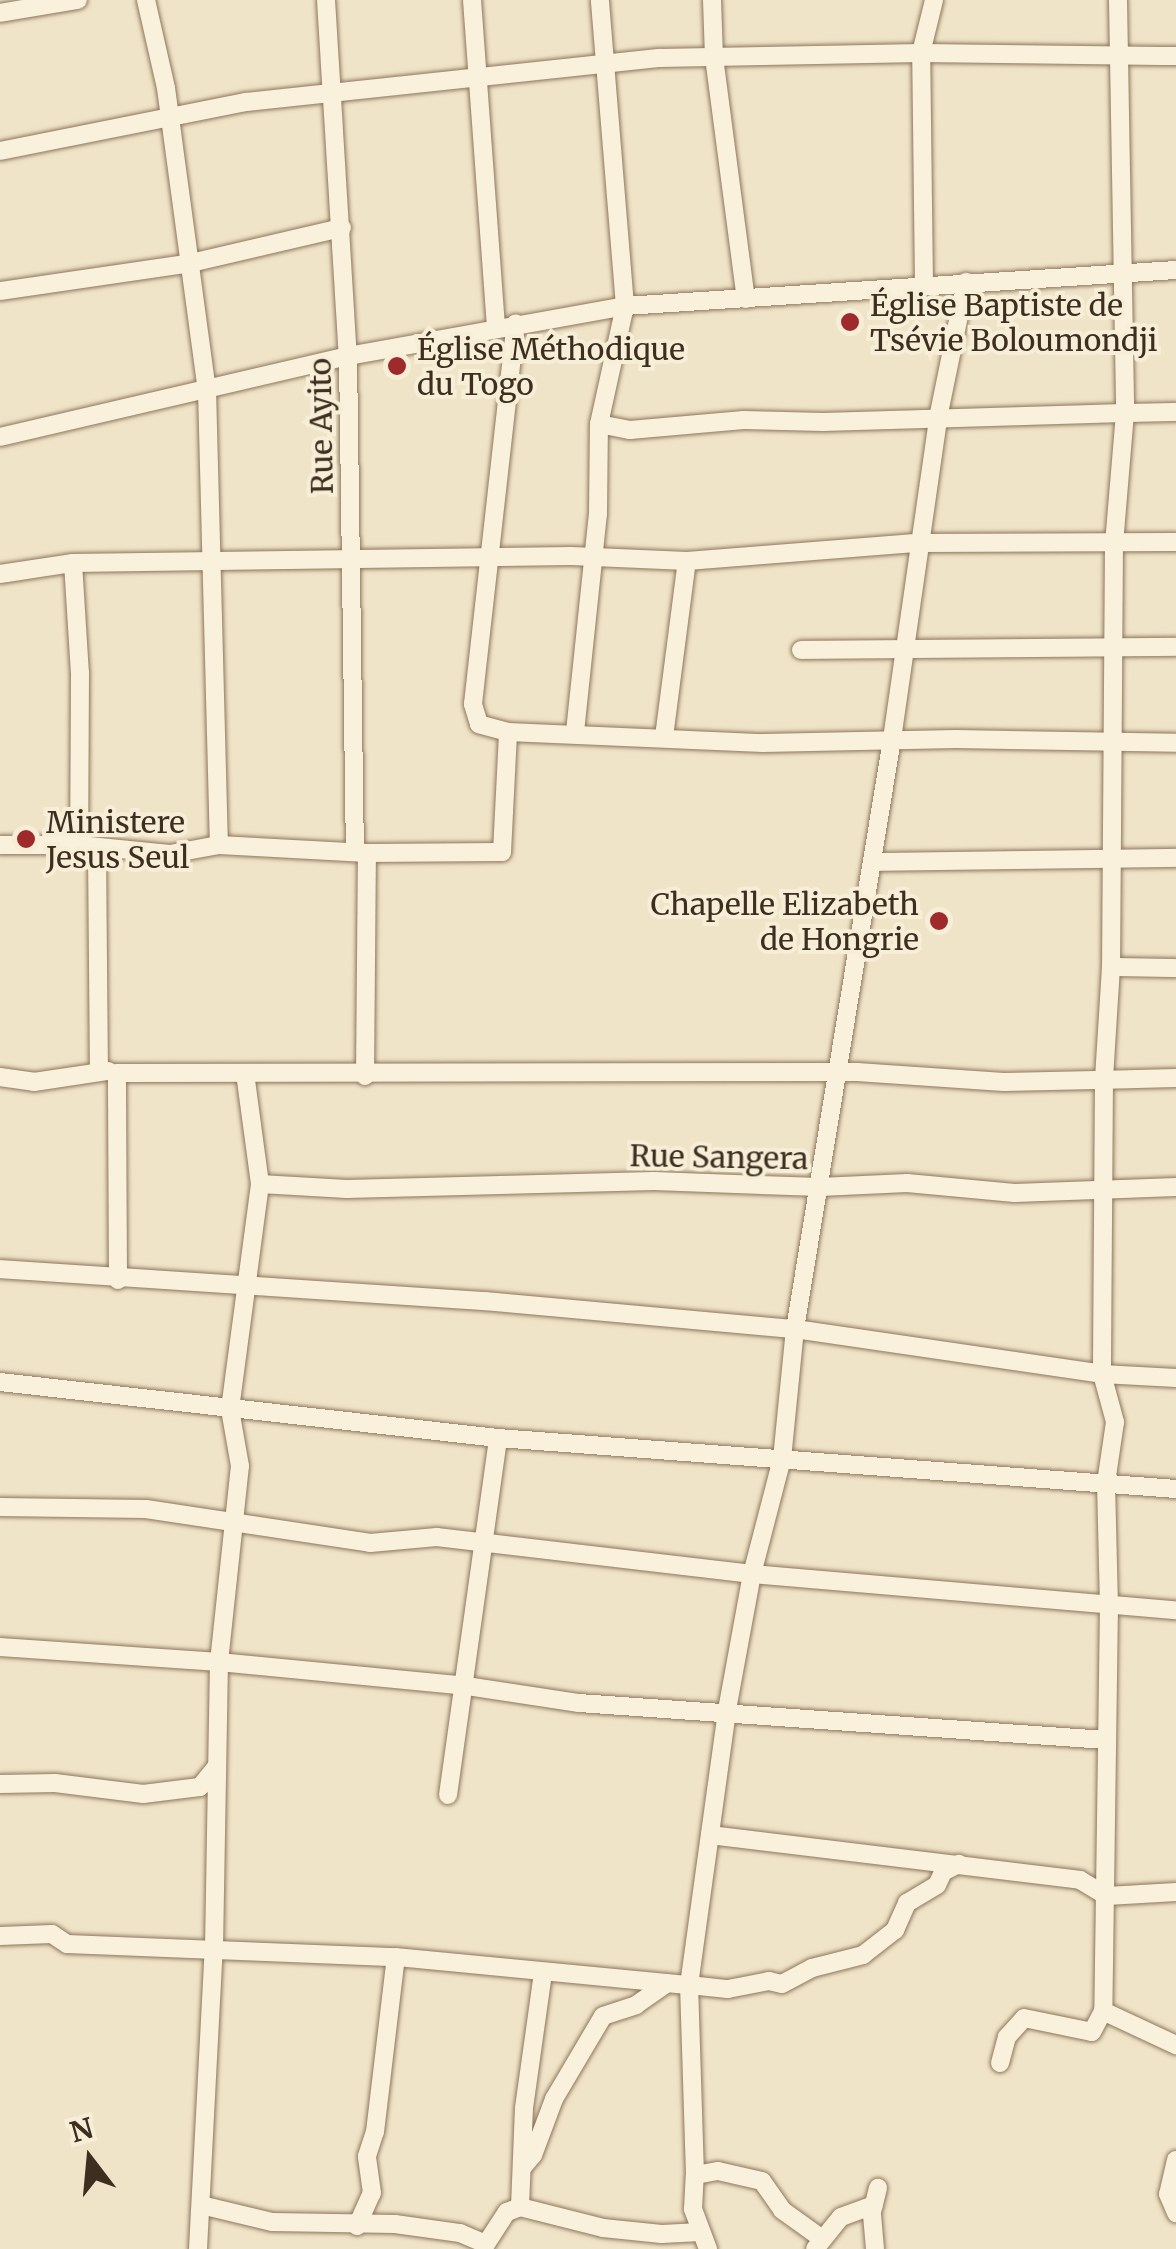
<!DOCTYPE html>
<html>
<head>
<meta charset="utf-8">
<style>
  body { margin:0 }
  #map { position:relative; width:1176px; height:2249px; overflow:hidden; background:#f0e4c8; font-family:Merriweather,serif }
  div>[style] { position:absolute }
  .roads { filter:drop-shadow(0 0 2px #8d765c) drop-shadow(0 0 2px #8d765c) }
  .minor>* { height:18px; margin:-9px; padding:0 9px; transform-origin:9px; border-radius:9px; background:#faf1dc }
  .dots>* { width:28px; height:28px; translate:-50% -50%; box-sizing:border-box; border:5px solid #f7eed8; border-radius:50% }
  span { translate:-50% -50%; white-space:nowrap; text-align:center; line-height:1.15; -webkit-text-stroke:8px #f7eed8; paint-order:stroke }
  .poi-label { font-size:30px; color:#3d2e20 }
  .left { translate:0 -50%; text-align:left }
  .right { translate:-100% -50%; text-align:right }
  .street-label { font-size:30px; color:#3d2e20 }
  .north { position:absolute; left:40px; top:2109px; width:100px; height:100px; -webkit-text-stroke:8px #f7eed8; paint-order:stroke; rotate:344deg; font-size:28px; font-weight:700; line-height:40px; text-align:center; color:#3d2e20 }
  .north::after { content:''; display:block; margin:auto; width:35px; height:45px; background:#3d2e20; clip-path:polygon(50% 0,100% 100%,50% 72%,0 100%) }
</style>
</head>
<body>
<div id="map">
  <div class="roads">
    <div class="minor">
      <div style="left:146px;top:0;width:90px;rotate:77.2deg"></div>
      <div style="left:166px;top:88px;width:305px;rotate:82.3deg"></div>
      <div style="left:207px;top:390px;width:455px;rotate:88.5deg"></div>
      <div style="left:326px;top:0;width:357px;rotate:86.5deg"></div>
      <div style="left:348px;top:356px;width:496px;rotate:89.2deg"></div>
      <div style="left:472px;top:0;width:329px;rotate:85.8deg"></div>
      <div style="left:712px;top:0;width:57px;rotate:88deg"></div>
      <div style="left:714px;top:57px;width:244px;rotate:82.5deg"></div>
      <div style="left:1118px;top:0;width:413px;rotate:89deg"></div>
      <div style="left:1125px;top:413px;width:51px;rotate:-1.1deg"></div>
      <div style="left:0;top:13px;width:79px;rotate:-9.5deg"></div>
      <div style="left:0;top:151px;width:251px;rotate:-11.3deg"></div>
      <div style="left:246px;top:102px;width:415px;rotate:-6.1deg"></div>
      <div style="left:659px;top:58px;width:262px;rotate:-1.1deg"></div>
      <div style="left:921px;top:53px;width:255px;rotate:0.7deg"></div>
      <div style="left:924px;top:285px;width:232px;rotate:-90.7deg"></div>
      <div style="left:921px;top:53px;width:55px;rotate:-76.2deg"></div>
      <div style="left:0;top:291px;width:193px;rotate:-8.3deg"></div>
      <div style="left:191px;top:263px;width:155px;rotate:-13.1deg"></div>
      <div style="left:599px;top:424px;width:32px;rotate:11deg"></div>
      <div style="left:630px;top:430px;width:114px;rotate:-5deg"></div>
      <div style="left:744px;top:420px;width:79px;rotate:1.5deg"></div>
      <div style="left:823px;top:422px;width:302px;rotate:-1.7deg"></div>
      <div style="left:1125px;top:413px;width:130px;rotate:94.8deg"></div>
      <div style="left:1114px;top:543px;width:424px;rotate:90.4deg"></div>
      <div style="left:1111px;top:967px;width:110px;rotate:93.6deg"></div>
      <div style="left:1104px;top:1077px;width:297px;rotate:90.4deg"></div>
      <div style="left:1102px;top:1374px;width:50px;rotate:74.8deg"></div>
      <div style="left:1115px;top:1422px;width:62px;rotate:98.4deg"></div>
      <div style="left:1106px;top:1483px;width:122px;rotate:88.6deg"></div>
      <div style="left:1109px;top:1605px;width:406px;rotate:90.8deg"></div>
      <div style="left:1103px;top:2011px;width:81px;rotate:25deg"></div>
      <div style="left:0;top:437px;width:357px;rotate:-13.1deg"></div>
      <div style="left:348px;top:356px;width:281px;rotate:-10.2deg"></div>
      <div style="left:625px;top:306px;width:552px;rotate:-3.74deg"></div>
      <div style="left:73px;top:563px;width:110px;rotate:86.4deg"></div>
      <div style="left:80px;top:673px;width:172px;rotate:90.3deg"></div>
      <div style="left:0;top:574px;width:74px;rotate:-8.6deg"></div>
      <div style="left:73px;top:563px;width:498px;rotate:-0.8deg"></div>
      <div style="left:571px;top:556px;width:116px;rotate:2.5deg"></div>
      <div style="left:687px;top:561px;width:232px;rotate:-4.5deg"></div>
      <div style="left:918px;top:543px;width:258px;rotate:-0.2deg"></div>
      <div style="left:801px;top:650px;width:375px;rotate:-0.5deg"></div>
      <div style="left:508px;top:732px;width:30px;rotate:-165deg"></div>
      <div style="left:479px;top:724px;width:21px;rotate:-107deg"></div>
      <div style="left:473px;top:704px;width:383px;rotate:-83.6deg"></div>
      <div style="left:575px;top:732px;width:219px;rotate:-84deg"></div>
      <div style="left:598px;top:514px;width:90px;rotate:-89.4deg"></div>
      <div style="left:599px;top:424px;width:121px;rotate:-77.6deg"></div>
      <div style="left:625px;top:306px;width:307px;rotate:-94.7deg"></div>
      <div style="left:664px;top:737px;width:177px;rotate:-82.6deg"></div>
      <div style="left:0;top:845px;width:79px"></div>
      <div style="left:79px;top:845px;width:91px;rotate:5.6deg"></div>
      <div style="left:170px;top:854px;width:50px;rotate:-10.4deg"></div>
      <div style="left:219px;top:845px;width:148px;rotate:3.1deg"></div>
      <div style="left:367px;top:853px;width:135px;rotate:-0.4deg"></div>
      <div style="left:502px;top:852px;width:120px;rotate:-87.1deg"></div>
      <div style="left:508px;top:732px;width:255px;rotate:2.5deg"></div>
      <div style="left:763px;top:743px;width:193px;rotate:-1.2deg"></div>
      <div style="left:956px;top:739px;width:220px;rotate:1deg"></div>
      <div style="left:97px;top:849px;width:220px;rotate:89.5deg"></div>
      <div style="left:873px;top:862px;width:303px;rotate:-0.8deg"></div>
      <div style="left:1111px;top:967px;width:65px;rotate:0.9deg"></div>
      <div style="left:365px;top:1076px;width:223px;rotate:-89.5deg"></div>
      <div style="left:0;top:1077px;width:34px;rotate:8deg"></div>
      <div style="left:34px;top:1082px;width:75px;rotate:-8.5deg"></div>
      <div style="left:260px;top:1184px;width:87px;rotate:3.3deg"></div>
      <div style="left:347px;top:1189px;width:307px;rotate:-1.5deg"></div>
      <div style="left:654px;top:1181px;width:166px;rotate:2.1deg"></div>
      <div style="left:820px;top:1187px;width:87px;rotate:-2.6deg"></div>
      <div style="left:907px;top:1183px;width:108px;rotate:5.3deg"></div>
      <div style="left:1015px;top:1193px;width:161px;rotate:-2.1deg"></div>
      <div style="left:0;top:1269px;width:486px;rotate:3.8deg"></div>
      <div style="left:485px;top:1301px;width:311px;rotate:5.2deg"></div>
      <div style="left:795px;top:1329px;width:310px;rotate:8.3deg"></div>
      <div style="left:1102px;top:1374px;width:74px;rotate:3.1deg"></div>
      <div style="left:118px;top:1280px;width:207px;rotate:-90.3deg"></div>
      <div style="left:117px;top:1073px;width:740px;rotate:-0.08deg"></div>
      <div style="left:857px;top:1072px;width:147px;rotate:3.9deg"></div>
      <div style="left:1004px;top:1082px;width:172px;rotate:-1.3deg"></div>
      <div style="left:0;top:1382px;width:501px;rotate:6.42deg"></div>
      <div style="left:498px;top:1438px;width:680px;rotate:4.3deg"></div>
      <div style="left:0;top:1507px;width:146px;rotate:0.8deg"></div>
      <div style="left:146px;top:1509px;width:227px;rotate:8.6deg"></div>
      <div style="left:370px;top:1543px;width:67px;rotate:-5.1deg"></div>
      <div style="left:437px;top:1537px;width:317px;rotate:6.7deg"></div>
      <div style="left:752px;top:1574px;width:426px;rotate:4.9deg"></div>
      <div style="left:0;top:1647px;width:220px;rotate:3.9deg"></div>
      <div style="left:219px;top:1662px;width:242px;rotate:5.5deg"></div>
      <div style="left:460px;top:1685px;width:120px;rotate:8.6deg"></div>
      <div style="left:579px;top:1703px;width:527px;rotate:4.02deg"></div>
      <div style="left:0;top:1784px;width:55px;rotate:-1deg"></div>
      <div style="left:55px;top:1783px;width:89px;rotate:7.1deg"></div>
      <div style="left:143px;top:1794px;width:57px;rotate:-7deg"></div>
      <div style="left:200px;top:1787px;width:27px;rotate:-51deg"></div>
      <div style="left:448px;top:1795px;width:360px;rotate:-82deg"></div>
      <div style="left:710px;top:1835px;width:373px;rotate:6.9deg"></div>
      <div style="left:1080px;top:1880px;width:31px;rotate:31deg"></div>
      <div style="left:1107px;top:1896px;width:69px;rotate:-3.3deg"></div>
      <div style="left:0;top:1936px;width:52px;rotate:-2.2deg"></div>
      <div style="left:52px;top:1934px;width:18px;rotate:34deg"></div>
      <div style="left:67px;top:1944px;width:329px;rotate:2.3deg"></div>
      <div style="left:396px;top:1957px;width:294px;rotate:5.5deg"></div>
      <div style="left:689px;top:1985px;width:278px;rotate:-82.1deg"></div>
      <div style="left:727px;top:1710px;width:138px;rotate:-79.6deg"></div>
      <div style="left:752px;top:1574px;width:119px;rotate:-75.4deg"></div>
      <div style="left:782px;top:1459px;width:131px;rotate:-84.3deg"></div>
      <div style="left:795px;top:1329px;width:598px;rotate:-80.66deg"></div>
      <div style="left:892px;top:739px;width:324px;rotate:-81.8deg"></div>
      <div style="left:938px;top:418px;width:139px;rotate:-78.4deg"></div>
      <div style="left:1000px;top:2063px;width:27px;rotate:-75deg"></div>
      <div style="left:1007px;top:2037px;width:25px;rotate:-48deg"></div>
      <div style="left:1024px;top:2018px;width:69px;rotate:11.6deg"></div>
      <div style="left:1092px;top:2032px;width:24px;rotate:-62deg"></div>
      <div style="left:1176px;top:2160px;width:35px;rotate:103deg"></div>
      <div style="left:1168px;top:2194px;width:21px;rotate:67deg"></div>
      <div style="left:522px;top:2168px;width:17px;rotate:-50deg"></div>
      <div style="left:533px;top:2155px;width:60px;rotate:-69.4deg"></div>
      <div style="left:554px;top:2099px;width:96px;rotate:-59.4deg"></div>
      <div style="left:603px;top:2016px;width:35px;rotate:-18deg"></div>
      <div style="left:636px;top:2005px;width:38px;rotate:-35deg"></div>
      <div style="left:695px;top:2175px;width:190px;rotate:-91.8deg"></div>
      <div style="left:689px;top:1985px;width:39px;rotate:6deg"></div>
      <div style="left:728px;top:1989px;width:42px;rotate:-11deg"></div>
      <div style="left:769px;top:1981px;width:13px;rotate:13deg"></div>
      <div style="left:782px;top:1984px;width:34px;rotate:-28deg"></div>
      <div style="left:812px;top:1968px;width:53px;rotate:-14.3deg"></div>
      <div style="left:863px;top:1955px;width:41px;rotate:-38deg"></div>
      <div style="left:895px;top:1930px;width:30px;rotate:-66deg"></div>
      <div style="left:907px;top:1903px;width:35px;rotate:-31deg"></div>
      <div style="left:937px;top:1885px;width:14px;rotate:-65deg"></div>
      <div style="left:943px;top:1872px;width:18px;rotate:-27deg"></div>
      <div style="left:201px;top:2205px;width:73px;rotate:13.5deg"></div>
      <div style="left:272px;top:2222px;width:123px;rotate:0.9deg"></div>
      <div style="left:395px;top:2224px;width:66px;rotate:7.9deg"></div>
      <div style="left:460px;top:2233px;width:28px;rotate:23deg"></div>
      <div style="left:486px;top:2244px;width:38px;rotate:-57deg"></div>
      <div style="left:507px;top:2212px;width:14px;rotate:-21deg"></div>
      <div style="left:520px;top:2207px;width:86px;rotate:14.2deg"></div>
      <div style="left:603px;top:2228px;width:59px;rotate:5.8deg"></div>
      <div style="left:662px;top:2234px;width:38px;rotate:-3deg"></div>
      <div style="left:520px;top:2207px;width:99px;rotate:-87.7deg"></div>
      <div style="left:524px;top:2108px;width:137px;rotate:-82deg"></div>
      <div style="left:357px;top:2226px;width:36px;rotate:-66deg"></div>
      <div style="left:372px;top:2193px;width:37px;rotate:-98deg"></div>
      <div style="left:367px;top:2156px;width:25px;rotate:-72deg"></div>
      <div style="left:375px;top:2132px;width:176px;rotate:-83.2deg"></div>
      <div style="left:198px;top:2249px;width:301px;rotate:-87deg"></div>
      <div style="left:214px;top:1948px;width:286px;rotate:-89deg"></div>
      <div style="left:219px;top:1662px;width:197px;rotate:-83.9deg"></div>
      <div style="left:240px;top:1466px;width:58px;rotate:-100deg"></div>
      <div style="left:230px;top:1409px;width:227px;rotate:-82.4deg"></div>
      <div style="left:260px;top:1184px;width:112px;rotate:-97.7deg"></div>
      <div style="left:708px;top:2249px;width:43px;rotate:-110.6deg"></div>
      <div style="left:693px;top:2209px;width:34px;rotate:-87deg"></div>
      <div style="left:695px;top:2175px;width:23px;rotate:-10deg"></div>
      <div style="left:718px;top:2171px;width:45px;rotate:12.8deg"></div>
      <div style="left:762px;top:2181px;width:35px;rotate:55deg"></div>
      <div style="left:782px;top:2210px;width:48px;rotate:35.7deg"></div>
      <div style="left:815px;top:2249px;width:41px;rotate:-50.9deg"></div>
      <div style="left:841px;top:2217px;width:35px;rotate:-20deg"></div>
      <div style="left:875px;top:2249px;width:37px;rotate:-95deg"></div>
      <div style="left:872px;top:2212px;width:25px;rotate:-76deg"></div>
    </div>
  </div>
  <div class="dots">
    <div style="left:850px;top:322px;background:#9e2a2b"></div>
    <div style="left:397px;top:366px;background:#9e2a2b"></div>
    <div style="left:26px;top:839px;background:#9e2a2b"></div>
    <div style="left:939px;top:921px;background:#9e2a2b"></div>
  </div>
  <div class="poi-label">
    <span class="left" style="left:870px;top:322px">Église Baptiste de<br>Tsévie Boloumondji</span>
    <span class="left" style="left:417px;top:366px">Église Méthodique<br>du Togo</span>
    <span class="left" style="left:46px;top:839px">Ministere<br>Jesus Seul</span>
    <span class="right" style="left:919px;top:921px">Chapelle Elizabeth<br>de Hongrie</span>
  </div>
  <div class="street-label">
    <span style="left:321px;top:426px;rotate:-91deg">Rue Ayito</span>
    <span style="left:719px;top:1157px;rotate:1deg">Rue Sangera</span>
  </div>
  <div class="north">N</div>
</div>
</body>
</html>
